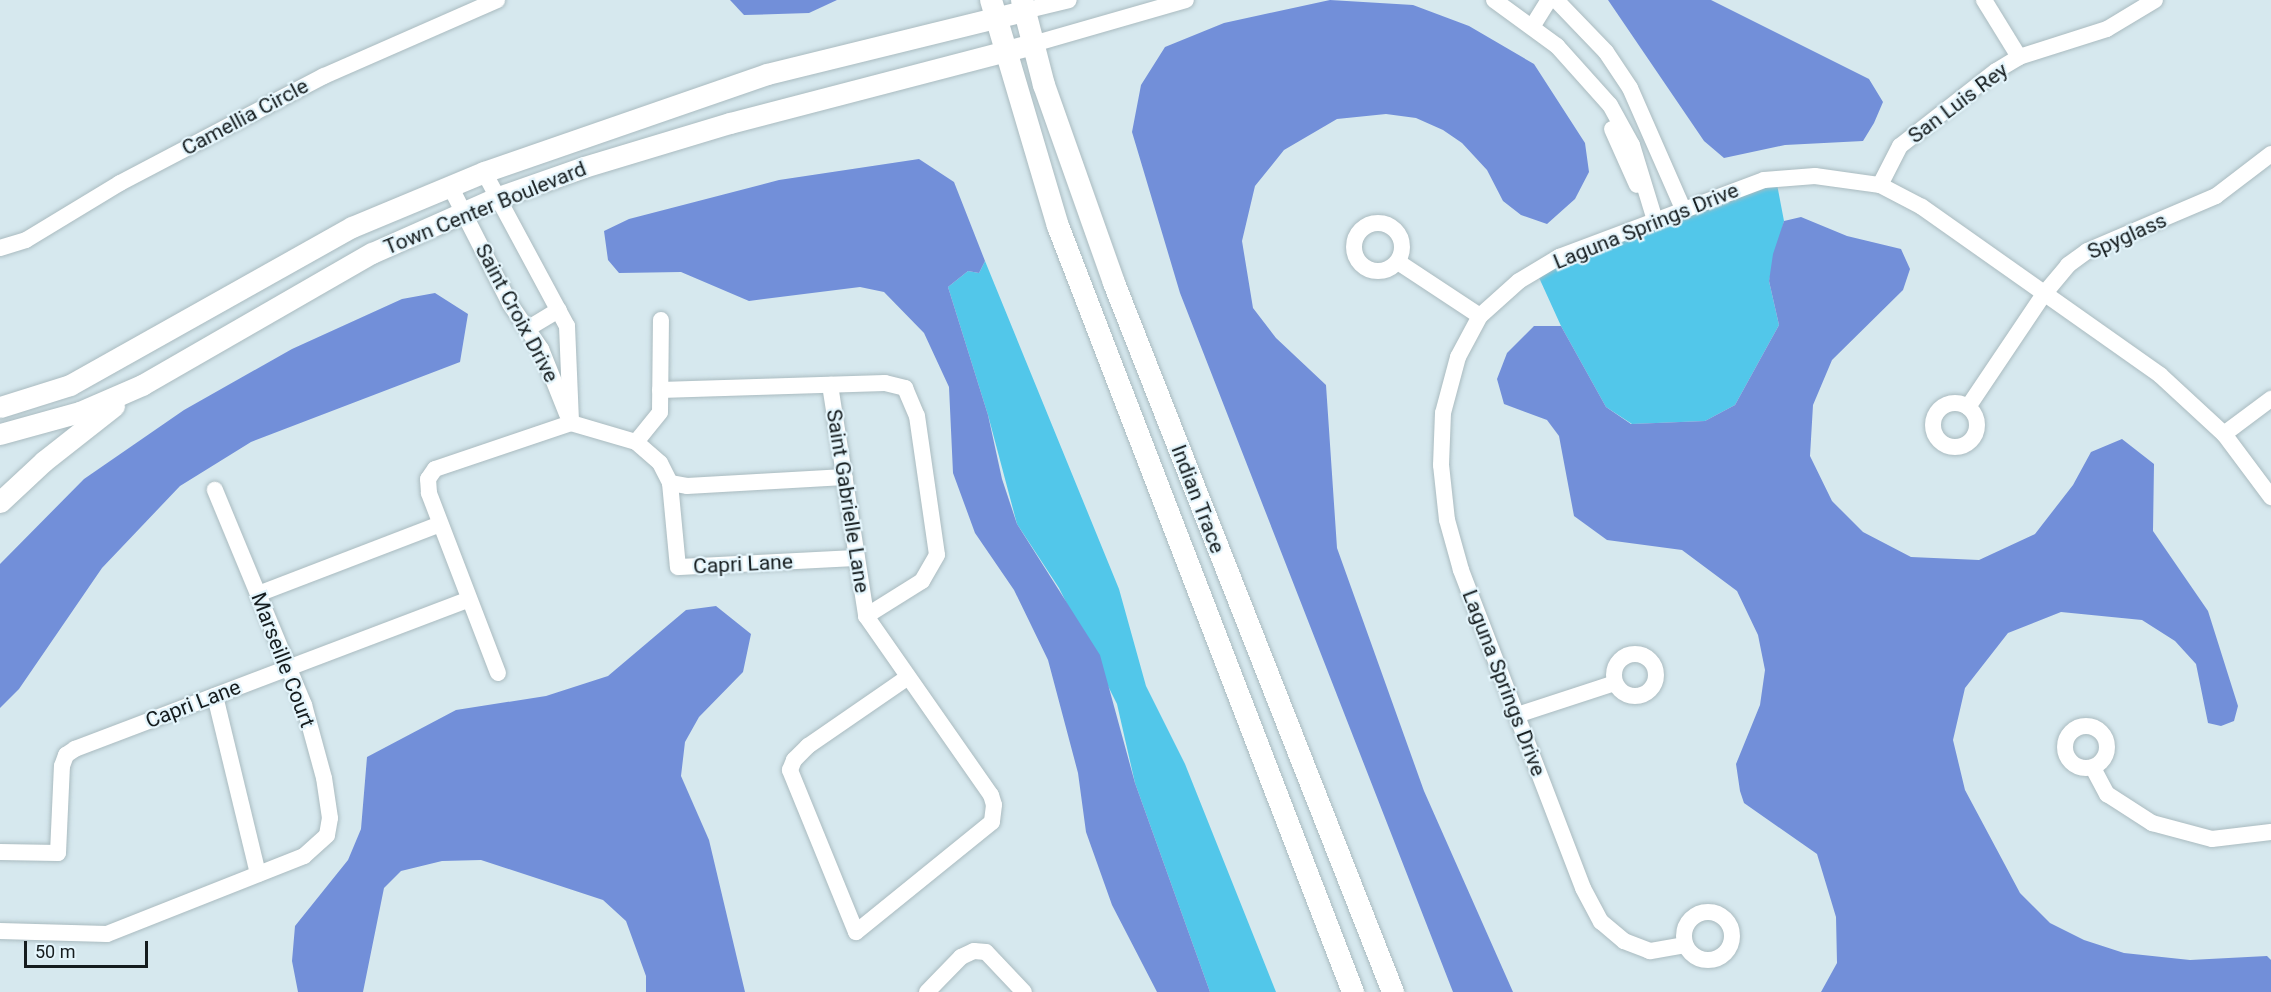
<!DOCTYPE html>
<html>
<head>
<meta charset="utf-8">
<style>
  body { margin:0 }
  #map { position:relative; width:2271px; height:992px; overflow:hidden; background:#d6e8ee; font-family:Roboto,sans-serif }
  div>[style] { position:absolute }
  .green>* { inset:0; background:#52c7ea }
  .water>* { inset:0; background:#728fd9 }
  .roads { filter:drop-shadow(0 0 2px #aabbc0) drop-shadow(0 0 2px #aabbc0) }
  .minor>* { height:16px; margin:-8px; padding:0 8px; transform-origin:8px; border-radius:8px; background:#fff }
  .minor>.ring { margin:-8px; padding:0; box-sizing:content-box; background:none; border:16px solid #fff; border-radius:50% }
  .tertiary>* { height:21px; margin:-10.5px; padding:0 10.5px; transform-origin:10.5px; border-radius:10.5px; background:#fff }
  .secondary>* { height:22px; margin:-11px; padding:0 11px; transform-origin:11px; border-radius:11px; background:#fff }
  span { translate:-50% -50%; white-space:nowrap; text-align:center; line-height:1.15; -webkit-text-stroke:4.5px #e4f5fc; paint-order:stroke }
  .street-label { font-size:21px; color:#151c1e }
  .scale { position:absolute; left:24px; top:941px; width:124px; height:27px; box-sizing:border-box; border:3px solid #151c1e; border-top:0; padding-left:8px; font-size:18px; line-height:21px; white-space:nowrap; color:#151c1e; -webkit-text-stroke:4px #e4f5fc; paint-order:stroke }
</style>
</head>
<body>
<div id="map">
  <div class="green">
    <div style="clip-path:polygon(1776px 179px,1784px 221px,1769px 281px,1779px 325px,1735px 405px,1705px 421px,1632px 424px,1606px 407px,1561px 326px,1536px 271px)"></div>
    <div style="clip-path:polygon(985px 261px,1119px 589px,1146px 686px,1185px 764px,1276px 992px,1210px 992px,1135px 783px,1117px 704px,1059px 588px,1017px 524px,988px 415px,948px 287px,968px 271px,979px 273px)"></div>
  </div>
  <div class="water">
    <div style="clip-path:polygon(730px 0,837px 0,809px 13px,744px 15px)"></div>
    <div style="clip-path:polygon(1330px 0,1413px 5px,1469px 26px,1534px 64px,1585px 143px,1589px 172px,1575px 199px,1547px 224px,1521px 215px,1503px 201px,1487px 170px,1462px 143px,1443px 130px,1416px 118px,1386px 114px,1337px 119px,1284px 150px,1255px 186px,1242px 241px,1253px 308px,1276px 338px,1326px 385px,1337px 548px,1424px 791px,1513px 992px,1453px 992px,1180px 293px,1132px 132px,1141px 85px,1165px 47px,1224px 23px)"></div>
    <div style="clip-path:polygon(1608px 0,1711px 0,1869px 79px,1883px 102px,1874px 123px,1863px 141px,1785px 145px,1724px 158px,1704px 141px)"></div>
    <div style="clip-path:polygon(919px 159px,954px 182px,985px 261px,979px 273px,968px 271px,948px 287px,988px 415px,1002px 479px,1017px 524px,1100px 655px,1135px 783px,1210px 992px,1157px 992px,1112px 905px,1086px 832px,1078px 773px,1048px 660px,1014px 590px,975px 533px,953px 473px,949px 387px,924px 333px,884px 292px,860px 287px,749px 301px,681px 272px,619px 273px,608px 260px,604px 231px,629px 219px,779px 180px)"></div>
    <div style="clip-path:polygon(1801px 217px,1847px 236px,1901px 249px,1910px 269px,1903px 290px,1832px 360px,1813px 405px,1810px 456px,1832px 501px,1863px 532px,1911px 557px,1979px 560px,2035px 534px,2073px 485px,2091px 452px,2122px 439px,2154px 464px,2153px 531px,2208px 611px,2238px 706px,2234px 721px,2221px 726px,2208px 723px,2196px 664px,2175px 641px,2142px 620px,2061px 612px,2008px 633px,1965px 688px,1953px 740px,1965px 790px,2020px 893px,2050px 923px,2084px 940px,2124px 953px,2190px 960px,2267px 956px,2271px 960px,2271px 992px,1821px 992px,1837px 963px,1836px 917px,1817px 854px,1744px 803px,1740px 791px,1736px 764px,1760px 705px,1765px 670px,1758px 635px,1737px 591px,1682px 550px,1607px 540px,1574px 516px,1559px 436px,1547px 420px,1504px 404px,1497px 379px,1507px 353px,1534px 326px,1561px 326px,1606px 407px,1631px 424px,1705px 421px,1735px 405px,1779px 325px,1769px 281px,1773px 254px,1784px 221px)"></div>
    <div style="clip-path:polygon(435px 293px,468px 314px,460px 362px,251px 442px,180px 486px,102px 568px,19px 689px,0 708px,0 564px,84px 479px,184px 410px,292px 349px,402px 299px)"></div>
    <div style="clip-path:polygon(716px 606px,751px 634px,743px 672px,699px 717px,685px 742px,681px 776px,709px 840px,745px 992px,646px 992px,646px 976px,626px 921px,603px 900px,481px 860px,442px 861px,401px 871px,384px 888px,363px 992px,298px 992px,292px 961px,295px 926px,348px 860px,361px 829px,367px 757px,456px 710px,546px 696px,608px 676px,686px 610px)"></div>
  </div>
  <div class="roads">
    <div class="minor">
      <div style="left:1494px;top:0;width:78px;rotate:36.1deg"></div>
      <div style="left:1557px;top:46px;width:79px;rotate:48.1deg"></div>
      <div style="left:1610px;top:105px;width:46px;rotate:61.2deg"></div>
      <div style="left:1632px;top:145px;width:78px;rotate:73deg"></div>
      <div style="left:1556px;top:0;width:72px;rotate:46.1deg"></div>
      <div style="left:1606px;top:52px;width:43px;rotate:56.3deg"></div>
      <div style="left:1630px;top:88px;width:132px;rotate:66.3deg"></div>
      <div style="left:1984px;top:0;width:67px;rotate:58.4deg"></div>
      <div style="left:1024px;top:11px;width:46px;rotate:-13.7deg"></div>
      <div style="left:1532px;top:27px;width:32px;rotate:-58deg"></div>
      <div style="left:1033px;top:44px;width:159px;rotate:-16deg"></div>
      <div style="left:1612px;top:129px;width:61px;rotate:65.9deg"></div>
      <div style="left:484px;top:172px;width:175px;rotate:61.7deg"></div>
      <div style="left:567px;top:326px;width:97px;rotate:87.6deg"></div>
      <div style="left:1880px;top:185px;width:44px;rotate:-62.9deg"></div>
      <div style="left:1900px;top:146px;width:122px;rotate:-38deg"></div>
      <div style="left:1996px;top:71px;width:27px;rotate:-31deg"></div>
      <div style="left:2019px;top:57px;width:92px;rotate:-17.7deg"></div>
      <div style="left:2107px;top:29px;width:56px;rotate:-31.1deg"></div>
      <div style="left:450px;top:186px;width:132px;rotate:63deg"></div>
      <div style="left:510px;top:304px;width:55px;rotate:55.4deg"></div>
      <div style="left:541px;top:349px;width:70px;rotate:68.2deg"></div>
      <div class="ring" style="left:1354px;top:223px;width:32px;height:32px"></div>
      <div style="left:0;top:248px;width:27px;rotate:-17deg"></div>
      <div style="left:26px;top:240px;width:110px;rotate:-31.2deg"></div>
      <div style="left:120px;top:183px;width:230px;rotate:-27.7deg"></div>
      <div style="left:324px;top:76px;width:189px;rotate:-23.7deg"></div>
      <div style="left:1398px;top:262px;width:98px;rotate:33.4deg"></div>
      <div style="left:527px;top:329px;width:37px;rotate:-31deg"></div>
      <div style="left:830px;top:385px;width:234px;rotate:81.1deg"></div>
      <div style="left:866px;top:616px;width:218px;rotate:55.1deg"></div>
      <div style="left:991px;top:795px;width:10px;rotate:73deg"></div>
      <div style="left:994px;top:805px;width:17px;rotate:97deg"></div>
      <div style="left:992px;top:822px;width:175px;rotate:141deg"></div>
      <div style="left:856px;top:932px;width:175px;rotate:-112.2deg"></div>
      <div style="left:790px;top:770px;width:11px;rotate:-68deg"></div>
      <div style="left:794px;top:760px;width:20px;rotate:-45deg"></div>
      <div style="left:808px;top:746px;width:121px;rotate:-34.6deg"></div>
      <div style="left:660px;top:390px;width:225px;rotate:-1.8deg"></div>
      <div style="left:885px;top:383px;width:21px;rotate:14deg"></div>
      <div style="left:905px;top:388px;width:30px;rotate:67deg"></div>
      <div style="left:917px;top:416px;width:140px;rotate:81.8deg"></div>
      <div style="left:937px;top:555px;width:30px;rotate:120deg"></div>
      <div style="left:922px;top:581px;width:66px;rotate:148deg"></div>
      <div class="ring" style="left:1933px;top:403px;width:28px;height:28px"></div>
      <div style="left:1968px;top:407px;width:136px;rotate:-56.1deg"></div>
      <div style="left:2044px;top:294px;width:38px;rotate:-50deg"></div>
      <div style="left:2068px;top:265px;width:24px;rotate:-36deg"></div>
      <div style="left:2087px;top:251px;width:140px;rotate:-23.1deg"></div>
      <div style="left:2216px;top:196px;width:69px;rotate:-37.4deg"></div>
      <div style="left:2224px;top:434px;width:59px;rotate:-36.7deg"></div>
      <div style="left:636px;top:442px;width:38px;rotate:-51deg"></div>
      <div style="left:660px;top:412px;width:92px;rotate:-89.4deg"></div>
      <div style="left:670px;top:483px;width:84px;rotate:84.6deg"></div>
      <div style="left:678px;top:567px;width:179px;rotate:-2.9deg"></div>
      <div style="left:258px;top:594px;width:195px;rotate:-21deg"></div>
      <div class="ring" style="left:1614px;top:654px;width:26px;height:26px"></div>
      <div style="left:498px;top:673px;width:193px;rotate:-111deg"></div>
      <div style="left:429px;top:493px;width:14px;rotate:-94deg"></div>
      <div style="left:428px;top:479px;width:12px;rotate:-55deg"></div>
      <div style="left:435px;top:469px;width:144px;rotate:-18.7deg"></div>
      <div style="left:571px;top:423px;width:68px;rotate:16.3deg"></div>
      <div style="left:636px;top:442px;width:32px;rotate:41deg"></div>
      <div style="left:660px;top:463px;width:22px;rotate:63deg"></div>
      <div style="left:670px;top:483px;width:17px;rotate:10deg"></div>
      <div style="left:687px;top:486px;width:158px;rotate:-3.3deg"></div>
      <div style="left:215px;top:696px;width:183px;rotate:76.4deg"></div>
      <div style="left:1517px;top:715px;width:103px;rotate:-18.1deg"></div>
      <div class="ring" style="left:2065px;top:726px;width:26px;height:26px"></div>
      <div style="left:2093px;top:768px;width:30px;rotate:62deg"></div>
      <div style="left:2107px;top:794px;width:54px;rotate:32.8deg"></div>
      <div style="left:2152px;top:823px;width:62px;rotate:14.9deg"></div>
      <div style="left:2212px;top:839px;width:59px;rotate:-6.8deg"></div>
      <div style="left:0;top:852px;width:58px;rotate:1deg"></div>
      <div style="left:58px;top:853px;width:87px;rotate:-87.4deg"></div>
      <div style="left:62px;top:766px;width:12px;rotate:-70deg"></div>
      <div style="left:66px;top:755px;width:11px;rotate:-34deg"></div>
      <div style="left:75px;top:749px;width:420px;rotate:-20.8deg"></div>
      <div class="ring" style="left:1684px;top:912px;width:32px;height:32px"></div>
      <div style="left:0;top:931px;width:107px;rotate:1.6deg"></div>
      <div style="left:107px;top:934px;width:212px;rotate:-21.6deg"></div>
      <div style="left:304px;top:856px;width:31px;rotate:-42deg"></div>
      <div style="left:327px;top:835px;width:17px;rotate:-80deg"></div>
      <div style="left:330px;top:818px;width:40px;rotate:-98.5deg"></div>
      <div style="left:324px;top:778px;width:76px;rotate:-105.3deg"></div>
      <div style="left:304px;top:705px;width:233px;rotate:-112.5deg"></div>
      <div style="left:1685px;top:945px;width:36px;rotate:170deg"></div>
      <div style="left:1650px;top:951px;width:28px;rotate:-159deg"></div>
      <div style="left:1624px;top:941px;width:30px;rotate:-140deg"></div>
      <div style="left:1601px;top:922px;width:38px;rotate:-118deg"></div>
      <div style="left:1583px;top:888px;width:341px;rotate:-111deg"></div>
      <div style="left:1461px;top:570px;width:52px;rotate:-105.6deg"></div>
      <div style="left:1447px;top:520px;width:55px;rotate:-96.2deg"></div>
      <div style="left:1441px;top:465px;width:52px;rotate:-87.8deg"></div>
      <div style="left:1443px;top:413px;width:58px;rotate:-75deg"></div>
      <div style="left:1458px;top:357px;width:47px;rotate:-61.8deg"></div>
      <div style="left:1480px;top:316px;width:52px;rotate:-41.9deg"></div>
      <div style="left:1519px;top:281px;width:47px;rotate:-31deg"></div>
      <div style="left:1559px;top:257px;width:219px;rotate:-20.6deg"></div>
      <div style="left:1764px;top:180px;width:51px;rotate:-4.5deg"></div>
      <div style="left:1815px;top:176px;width:66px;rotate:7.9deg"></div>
      <div style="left:1880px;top:185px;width:47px;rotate:27.6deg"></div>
      <div style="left:1922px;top:207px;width:291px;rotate:35.2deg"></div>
      <div style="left:2160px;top:375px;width:87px;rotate:42.7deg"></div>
      <div style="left:2224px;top:434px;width:79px;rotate:53.3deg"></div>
      <div style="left:927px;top:992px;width:49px;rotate:-45.8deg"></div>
      <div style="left:961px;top:957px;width:14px;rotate:-25deg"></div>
      <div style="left:974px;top:951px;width:12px;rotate:5deg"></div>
      <div style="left:986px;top:952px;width:55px;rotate:46.5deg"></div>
    </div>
    <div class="tertiary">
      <div style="left:0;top:407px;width:73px;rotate:-17.4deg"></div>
      <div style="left:70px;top:385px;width:323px;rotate:-29.3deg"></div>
      <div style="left:352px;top:227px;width:143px;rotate:-22.6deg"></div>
      <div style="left:484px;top:172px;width:299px;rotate:-19.1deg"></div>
      <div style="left:767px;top:74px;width:265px;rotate:-13.8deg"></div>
      <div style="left:0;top:434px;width:83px;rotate:-15.4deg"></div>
      <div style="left:80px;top:412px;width:68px;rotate:-23.5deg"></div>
      <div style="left:142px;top:385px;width:265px;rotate:-29.9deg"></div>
      <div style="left:372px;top:253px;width:136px;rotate:-23.9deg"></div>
      <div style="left:496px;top:198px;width:93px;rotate:-19.4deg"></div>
      <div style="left:584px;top:167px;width:152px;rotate:-16.8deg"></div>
      <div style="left:730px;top:123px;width:313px;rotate:-14.6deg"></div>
      <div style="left:0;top:502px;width:60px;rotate:-43deg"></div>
      <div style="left:44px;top:461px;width:89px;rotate:-38.2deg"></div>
    </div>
    <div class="secondary">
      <div style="left:991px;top:0;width:236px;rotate:73.5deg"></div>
      <div style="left:1058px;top:226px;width:821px;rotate:68.94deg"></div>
      <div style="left:1022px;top:0;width:88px;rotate:75.5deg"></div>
      <div style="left:1044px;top:85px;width:210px;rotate:70.5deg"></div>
      <div style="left:1114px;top:283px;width:762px;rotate:68.52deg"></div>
    </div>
  </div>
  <div class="street-label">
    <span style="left:1958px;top:103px;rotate:-37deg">San Luis Rey</span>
    <span style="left:245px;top:117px;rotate:-28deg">Camellia Circle</span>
    <span style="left:485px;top:208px;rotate:-22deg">Town Center Boulevard</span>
    <span style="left:1646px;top:226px;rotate:-22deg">Laguna Springs Drive</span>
    <span style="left:2127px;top:236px;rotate:-24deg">Spyglass</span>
    <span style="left:517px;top:313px;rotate:62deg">Saint Croix Drive</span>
    <span style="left:1198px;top:499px;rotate:69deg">Indian Trace</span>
    <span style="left:848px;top:501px;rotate:81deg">Saint Gabrielle Lane</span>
    <span style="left:743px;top:564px;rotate:-3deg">Capri Lane</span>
    <span style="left:283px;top:660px;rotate:69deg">Marseille Court</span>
    <span style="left:1504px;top:683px;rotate:69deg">Laguna Springs Drive</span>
    <span style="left:193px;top:704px;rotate:-21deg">Capri Lane</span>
  </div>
  <div class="scale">50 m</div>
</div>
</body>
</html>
